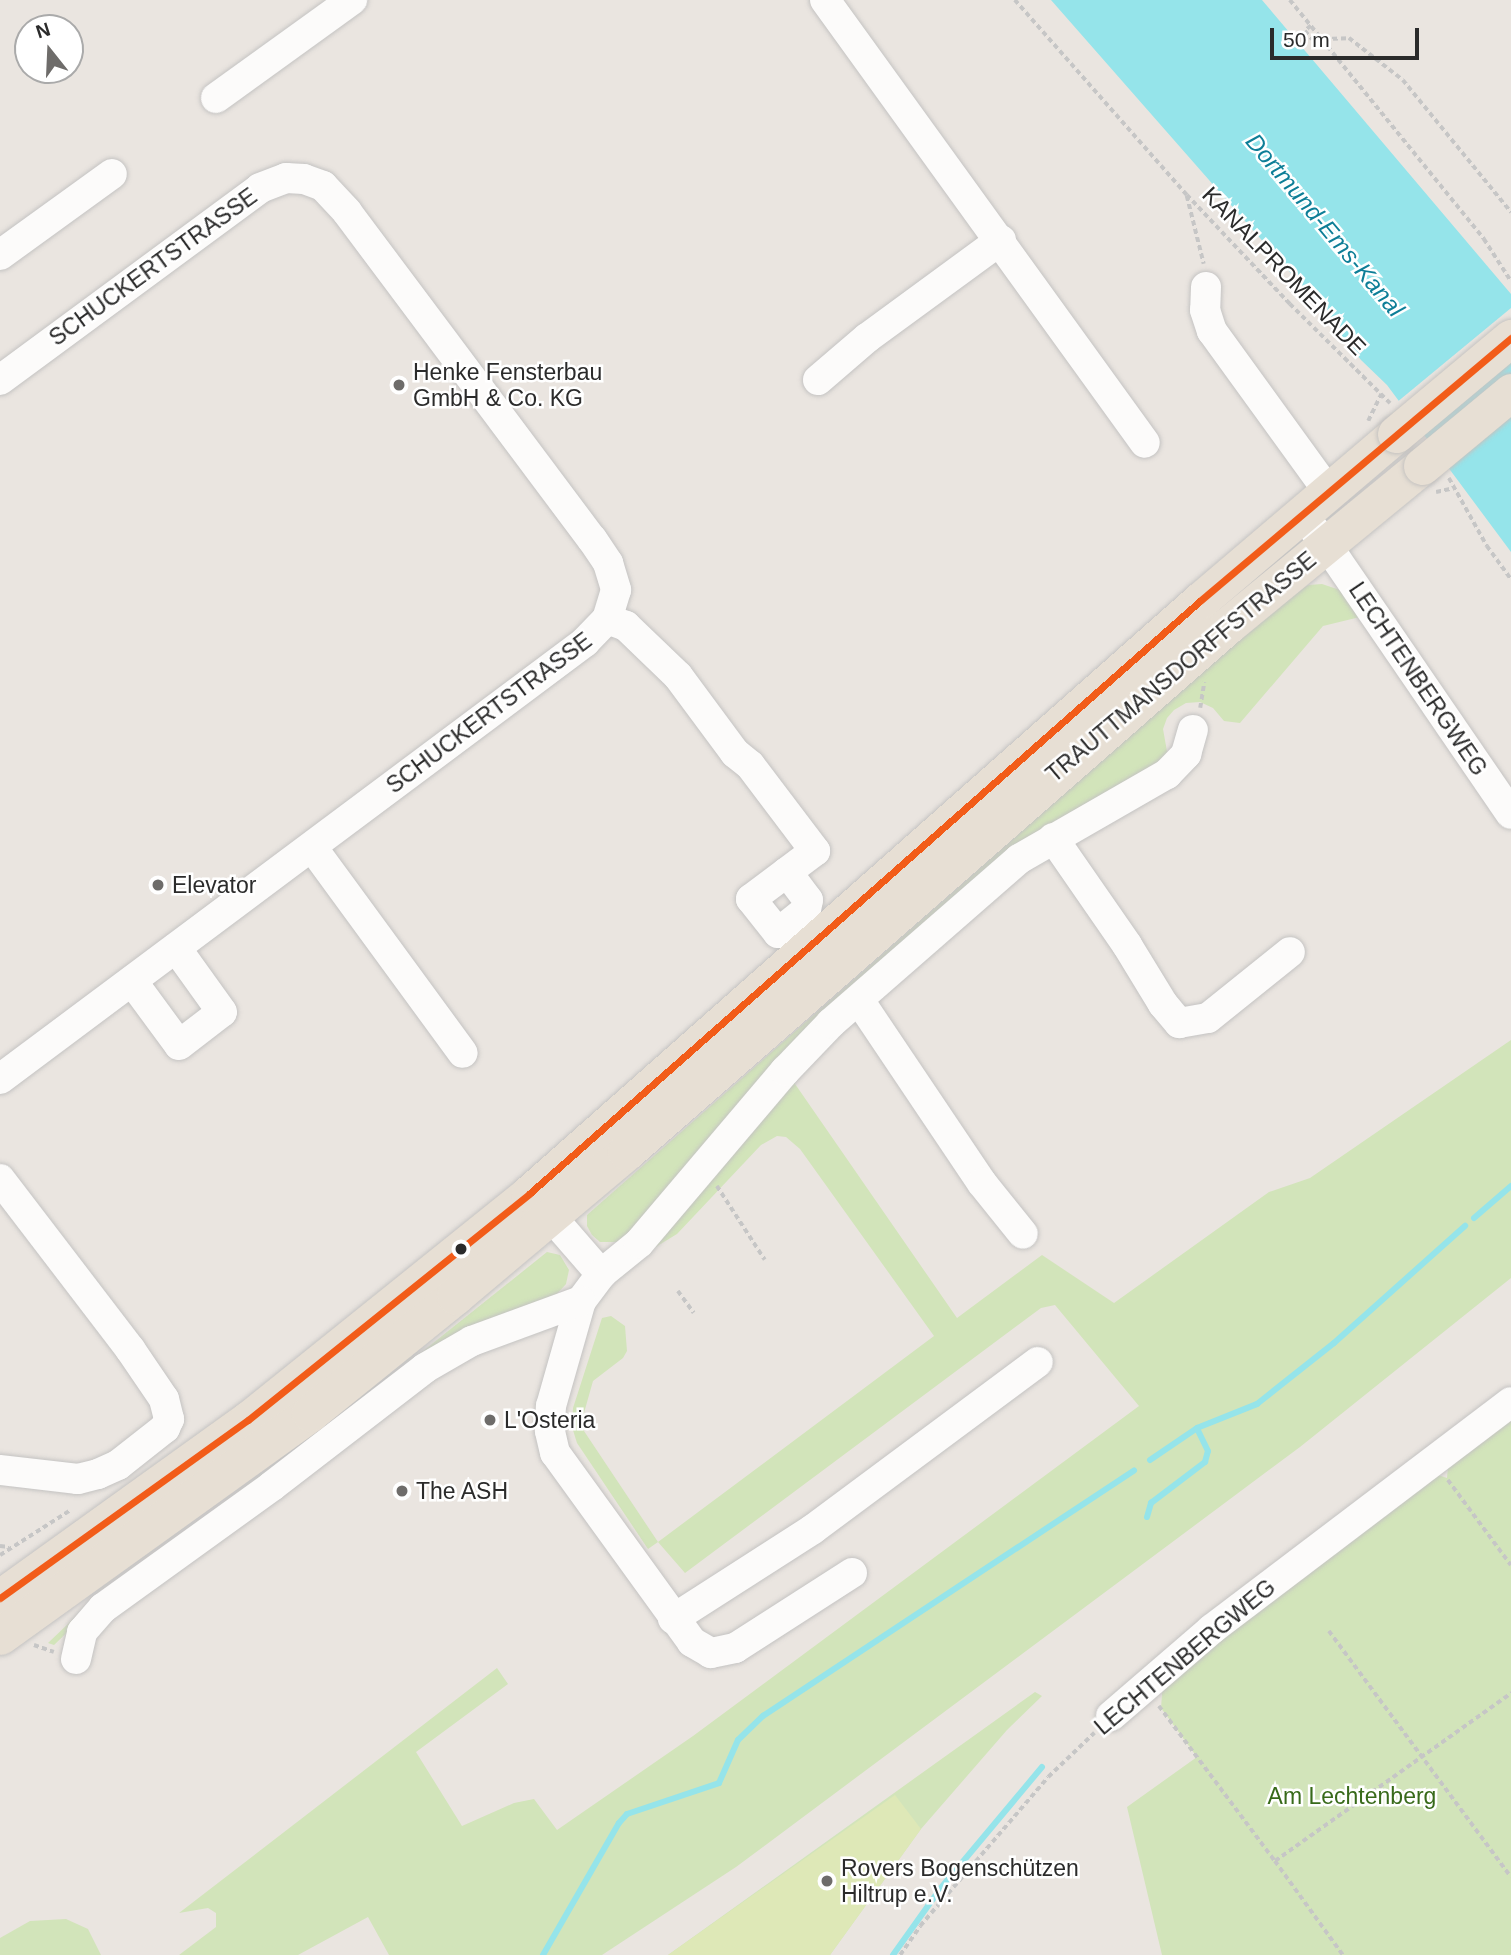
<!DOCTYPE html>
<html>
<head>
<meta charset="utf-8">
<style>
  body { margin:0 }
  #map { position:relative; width:1511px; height:1955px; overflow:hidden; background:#eae5e0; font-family:Helvetica,sans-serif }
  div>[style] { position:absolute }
  .green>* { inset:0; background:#d2e4ba }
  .pitch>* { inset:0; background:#dee8b7 }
  .water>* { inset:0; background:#95e4ea }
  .pier>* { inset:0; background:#eae5e0 }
  .stream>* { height:6px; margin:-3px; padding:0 3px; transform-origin:3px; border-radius:3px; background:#95e4ea }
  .path>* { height:3.5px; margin-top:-1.75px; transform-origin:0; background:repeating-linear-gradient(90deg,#c6c6c6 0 5px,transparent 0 8.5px) }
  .roads { filter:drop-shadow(0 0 2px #c4c3c2) drop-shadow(0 0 2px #c4c3c2) }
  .minor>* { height:30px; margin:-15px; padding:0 15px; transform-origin:15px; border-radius:15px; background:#fcfbfa }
  .major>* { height:37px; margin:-18.5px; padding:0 18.5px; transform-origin:18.5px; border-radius:18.5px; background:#e7dfd4 }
  .bridges { filter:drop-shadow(0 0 2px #c5c3c1) drop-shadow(0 0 2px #c5c3c1) }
  .major-bridge>* { height:37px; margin:-18.5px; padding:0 18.5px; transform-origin:18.5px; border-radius:18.5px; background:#e7dfd4 }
  .bus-1>* { height:7px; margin:-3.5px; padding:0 3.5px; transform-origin:3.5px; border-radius:3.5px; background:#f25c19 }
  .dots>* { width:19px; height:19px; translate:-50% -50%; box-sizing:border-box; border:4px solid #fff; border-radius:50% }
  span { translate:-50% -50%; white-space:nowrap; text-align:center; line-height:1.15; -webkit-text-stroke:5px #fff; paint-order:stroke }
  .street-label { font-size:23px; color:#2b2b2b }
  .poi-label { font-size:23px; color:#2b2b2b }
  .left { translate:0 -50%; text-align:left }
  .park-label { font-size:23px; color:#386a1a }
  .water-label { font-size:24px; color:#0d7e97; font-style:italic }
  .north { position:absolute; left:14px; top:14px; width:70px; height:70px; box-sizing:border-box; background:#fff; border:2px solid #aaa; border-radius:50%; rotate:342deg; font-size:19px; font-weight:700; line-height:28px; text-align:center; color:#2b2b2b }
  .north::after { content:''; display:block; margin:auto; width:24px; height:32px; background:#6e6c6a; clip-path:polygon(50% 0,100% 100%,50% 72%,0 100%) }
  .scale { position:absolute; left:1270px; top:28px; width:149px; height:32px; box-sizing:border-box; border:4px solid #2b2b2b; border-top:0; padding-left:9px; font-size:21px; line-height:24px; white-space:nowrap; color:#2b2b2b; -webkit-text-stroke:5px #fff; paint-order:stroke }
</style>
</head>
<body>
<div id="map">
  <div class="green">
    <div style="clip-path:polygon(1322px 584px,1340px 590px,1364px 616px,1323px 626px,1240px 723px,1224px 721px,1213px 708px,1200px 702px,1186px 703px,1174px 710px,1167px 718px,1163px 729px,1168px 757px,1052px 828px,621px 1242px,600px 1242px,592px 1235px,587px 1226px,587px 1215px,1293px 592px,1309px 585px)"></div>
    <div style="clip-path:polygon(1511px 1040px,1511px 1278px,1300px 1447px,736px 1867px,602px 1955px,389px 1955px,368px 1917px,298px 1955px,179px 1955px,216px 1927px,216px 1913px,208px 1908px,179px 1913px,497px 1668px,508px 1684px,416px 1752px,462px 1826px,514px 1803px,534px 1799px,557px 1830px,693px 1736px,1139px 1406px,1055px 1305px,1041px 1308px,685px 1573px,658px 1542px,648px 1549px,577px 1443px,572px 1427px,573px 1408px,602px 1318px,611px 1316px,625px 1326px,627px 1351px,623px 1358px,593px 1381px,582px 1420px,584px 1431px,658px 1542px,934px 1336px,800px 1149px,786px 1137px,777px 1136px,761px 1145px,677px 1234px,654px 1248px,793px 1081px,957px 1318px,1042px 1255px,1114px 1303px,1269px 1192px,1310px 1178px)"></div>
    <div style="clip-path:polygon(547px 1252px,560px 1255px,569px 1270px,566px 1284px,555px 1296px,516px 1313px,82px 1618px,54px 1645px,48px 1643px,91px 1602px,372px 1392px)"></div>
    <div style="clip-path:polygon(1511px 1414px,1511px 1955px,1162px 1955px,1127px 1807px,1197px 1757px,1161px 1708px,1163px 1681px,1438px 1475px,1447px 1478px,1448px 1467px)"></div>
    <div style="clip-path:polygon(1035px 1692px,1042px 1696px,1007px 1730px,921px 1829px,830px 1955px,668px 1955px)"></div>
    <div style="clip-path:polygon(66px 1919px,88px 1929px,101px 1955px,0 1955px,0 1938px,30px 1921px)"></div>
  </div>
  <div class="pitch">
    <div style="clip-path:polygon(895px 1795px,921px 1829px,830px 1955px,668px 1955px)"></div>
  </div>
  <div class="water">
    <div style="clip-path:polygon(1051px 0,1262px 0,1511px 294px,1511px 552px,1387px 385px,1361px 360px,1303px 287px)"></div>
  </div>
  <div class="pier">
    <div style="clip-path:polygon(1511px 308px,1511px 356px,1419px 432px,1396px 403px)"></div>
  </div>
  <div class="stream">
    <div style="left:1474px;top:1218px;width:49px;rotate:-40.9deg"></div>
    <div style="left:1150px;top:1460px;width:57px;rotate:-34.2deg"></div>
    <div style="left:1197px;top:1428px;width:65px;rotate:-21.8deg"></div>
    <div style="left:1257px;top:1404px;width:98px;rotate:-38.4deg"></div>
    <div style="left:1334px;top:1343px;width:176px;rotate:-41.8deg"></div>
    <div style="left:1147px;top:1517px;width:15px;rotate:-74deg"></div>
    <div style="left:1151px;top:1503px;width:68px;rotate:-37.2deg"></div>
    <div style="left:1205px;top:1462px;width:11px;rotate:-75deg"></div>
    <div style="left:1208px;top:1451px;width:25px;rotate:-116deg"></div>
    <div style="left:543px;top:1955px;width:152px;rotate:-60.1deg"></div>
    <div style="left:619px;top:1823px;width:12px;rotate:-48deg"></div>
    <div style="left:627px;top:1814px;width:97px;rotate:-18.6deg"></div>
    <div style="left:719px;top:1783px;width:47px;rotate:-66.2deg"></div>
    <div style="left:738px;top:1740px;width:35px;rotate:-44deg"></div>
    <div style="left:763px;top:1716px;width:445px;rotate:-33.5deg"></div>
    <div style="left:893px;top:1955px;width:81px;rotate:-54.5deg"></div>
    <div style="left:940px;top:1889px;width:159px;rotate:-50.1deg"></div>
  </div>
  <div class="path">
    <div style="left:1015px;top:0;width:260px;rotate:48.6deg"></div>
    <div style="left:1187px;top:195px;width:150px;rotate:46.6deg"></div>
    <div style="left:1290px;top:304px;width:141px;rotate:44.7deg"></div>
    <div style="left:1290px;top:0;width:308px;rotate:50.9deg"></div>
    <div style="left:1484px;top:239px;width:50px;rotate:57.3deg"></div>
    <div style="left:1311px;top:26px;width:8px;rotate:140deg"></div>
    <div style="left:1305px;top:31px;width:11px;rotate:49deg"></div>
    <div style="left:1324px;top:39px;width:25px;rotate:-2deg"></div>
    <div style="left:1349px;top:38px;width:68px;rotate:37.9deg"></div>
    <div style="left:1403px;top:80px;width:171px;rotate:50.7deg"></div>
    <div style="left:1187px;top:196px;width:70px;rotate:76deg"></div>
    <div style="left:1368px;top:421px;width:30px;rotate:-64deg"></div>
    <div style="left:1449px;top:478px;width:78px;rotate:60.8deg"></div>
    <div style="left:1487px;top:546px;width:41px;rotate:54deg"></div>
    <div style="left:1436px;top:492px;width:19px;rotate:-12deg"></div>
    <div style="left:1200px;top:708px;width:26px;rotate:-81deg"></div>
    <div style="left:717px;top:1186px;width:88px;rotate:57deg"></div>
    <div style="left:678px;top:1291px;width:27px;rotate:54deg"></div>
    <div style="left:1448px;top:1480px;width:106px;rotate:53.5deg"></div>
    <div style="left:0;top:1546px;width:9px;rotate:6deg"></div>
    <div style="left:0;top:1555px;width:82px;rotate:-32.5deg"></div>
    <div style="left:1329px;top:1631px;width:306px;rotate:53.5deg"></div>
    <div style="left:34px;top:1645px;width:21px;rotate:19deg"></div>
    <div style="left:1159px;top:1706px;width:194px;rotate:53.2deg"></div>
    <div style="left:1275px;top:1861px;width:290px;rotate:-35.4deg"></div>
    <div style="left:1275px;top:1861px;width:116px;rotate:54.1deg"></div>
    <div style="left:900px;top:1955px;width:35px;rotate:-55deg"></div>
    <div style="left:920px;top:1926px;width:196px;rotate:-49.3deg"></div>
    <div style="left:1048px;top:1777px;width:64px;rotate:-43.7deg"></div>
  </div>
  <div class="roads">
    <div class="minor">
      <div style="left:825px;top:0;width:546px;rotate:54.16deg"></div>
      <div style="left:216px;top:98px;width:168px;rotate:-35.8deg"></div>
      <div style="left:0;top:255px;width:138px;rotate:-35.9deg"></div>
      <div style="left:1206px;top:287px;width:23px;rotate:92deg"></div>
      <div style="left:1205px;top:310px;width:22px;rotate:72deg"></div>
      <div style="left:1212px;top:331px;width:184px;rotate:54.1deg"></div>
      <div style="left:0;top:380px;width:323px;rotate:-36.4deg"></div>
      <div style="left:260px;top:188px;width:28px;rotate:-21deg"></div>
      <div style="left:286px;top:178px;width:18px;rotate:3deg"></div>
      <div style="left:304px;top:179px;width:20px;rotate:20deg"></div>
      <div style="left:323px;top:186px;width:35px;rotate:47deg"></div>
      <div style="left:347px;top:212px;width:409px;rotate:53.2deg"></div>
      <div style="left:592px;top:539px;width:29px;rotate:56deg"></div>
      <div style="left:608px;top:563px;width:28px;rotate:73deg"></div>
      <div style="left:616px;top:590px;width:30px;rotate:107deg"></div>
      <div style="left:607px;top:619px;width:32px;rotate:134deg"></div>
      <div style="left:585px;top:642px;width:730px;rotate:143.24deg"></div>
      <div style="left:818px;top:380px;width:65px;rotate:-40.6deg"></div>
      <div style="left:867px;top:338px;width:166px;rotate:-36.2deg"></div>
      <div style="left:1301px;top:514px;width:39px;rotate:50deg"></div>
      <div style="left:1326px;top:544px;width:327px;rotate:55.6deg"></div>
      <div style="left:607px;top:619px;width:20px;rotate:20deg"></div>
      <div style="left:626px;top:626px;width:72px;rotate:43.9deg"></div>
      <div style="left:678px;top:676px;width:96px;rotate:53.5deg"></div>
      <div style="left:735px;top:753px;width:19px;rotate:39deg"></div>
      <div style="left:750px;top:765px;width:108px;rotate:52.9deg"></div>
      <div style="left:815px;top:851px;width:80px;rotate:143.1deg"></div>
      <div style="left:751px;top:899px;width:43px;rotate:51.5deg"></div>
      <div style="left:778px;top:933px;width:36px;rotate:-39deg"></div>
      <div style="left:806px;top:910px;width:10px;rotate:-79deg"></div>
      <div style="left:808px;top:900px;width:35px;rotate:-127deg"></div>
      <div style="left:1053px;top:838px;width:130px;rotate:55.3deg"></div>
      <div style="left:1127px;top:945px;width:69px;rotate:58.6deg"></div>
      <div style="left:1163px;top:1004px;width:25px;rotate:50deg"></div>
      <div style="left:1179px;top:1023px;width:29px;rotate:-10deg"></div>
      <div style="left:1208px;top:1018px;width:105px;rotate:-38.8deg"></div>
      <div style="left:312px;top:847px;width:255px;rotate:53.8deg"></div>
      <div style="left:132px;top:981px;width:79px;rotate:53.7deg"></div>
      <div style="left:179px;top:1045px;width:54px;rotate:-37.5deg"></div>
      <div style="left:222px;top:1012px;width:79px;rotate:-125.7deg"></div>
      <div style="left:859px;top:1000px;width:220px;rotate:56.1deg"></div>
      <div style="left:982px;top:1183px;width:65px;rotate:51.2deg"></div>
      <div style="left:0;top:1179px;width:214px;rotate:52.6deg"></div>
      <div style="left:130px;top:1349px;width:60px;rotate:55.8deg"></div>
      <div style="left:164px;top:1399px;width:21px;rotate:76deg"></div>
      <div style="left:169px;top:1419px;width:10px;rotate:114deg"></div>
      <div style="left:165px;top:1428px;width:60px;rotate:141.8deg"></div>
      <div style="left:118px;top:1465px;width:22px;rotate:156deg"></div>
      <div style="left:98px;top:1474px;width:21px;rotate:166deg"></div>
      <div style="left:78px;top:1479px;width:79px;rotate:-173.4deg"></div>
      <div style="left:535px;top:1198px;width:101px;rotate:49deg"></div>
      <div style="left:852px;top:1573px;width:139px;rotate:147.3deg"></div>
      <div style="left:735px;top:1648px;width:25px;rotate:168deg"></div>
      <div style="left:711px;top:1653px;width:22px;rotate:-150deg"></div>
      <div style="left:692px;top:1642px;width:233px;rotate:-125.9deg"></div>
      <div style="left:555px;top:1453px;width:23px;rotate:-103deg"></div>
      <div style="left:550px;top:1431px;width:25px;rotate:-88deg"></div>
      <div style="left:551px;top:1406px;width:109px;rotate:-74.1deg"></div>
      <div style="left:581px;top:1301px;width:34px;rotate:-53deg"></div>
      <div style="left:601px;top:1274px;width:49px;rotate:-39.2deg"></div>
      <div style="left:639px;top:1243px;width:226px;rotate:-49.7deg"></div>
      <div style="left:785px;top:1071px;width:66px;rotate:-46.2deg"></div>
      <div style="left:831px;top:1023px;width:249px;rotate:-41.1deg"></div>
      <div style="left:1019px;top:859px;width:171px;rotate:-29.9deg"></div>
      <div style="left:1167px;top:774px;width:28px;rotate:-46deg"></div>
      <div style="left:1186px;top:754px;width:25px;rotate:-74deg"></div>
      <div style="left:673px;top:1619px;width:166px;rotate:-32.7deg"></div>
      <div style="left:813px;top:1529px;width:280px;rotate:-36.6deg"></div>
      <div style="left:76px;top:1659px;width:28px;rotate:-77deg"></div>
      <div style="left:82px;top:1632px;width:32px;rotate:-49deg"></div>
      <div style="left:103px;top:1608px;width:208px;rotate:-35.8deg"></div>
      <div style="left:272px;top:1486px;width:193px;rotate:-37.6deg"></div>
      <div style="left:425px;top:1368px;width:54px;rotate:-29.9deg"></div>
      <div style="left:472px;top:1341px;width:116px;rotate:-20.2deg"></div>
      <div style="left:1111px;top:1716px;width:133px;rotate:-40.7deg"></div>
      <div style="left:1212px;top:1629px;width:375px;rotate:-37.2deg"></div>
    </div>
    <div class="major">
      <div style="left:0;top:1598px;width:305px;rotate:-35.7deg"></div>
      <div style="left:248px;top:1420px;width:362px;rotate:-38.8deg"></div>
      <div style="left:530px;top:1193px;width:895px;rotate:-41.47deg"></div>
      <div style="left:1201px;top:600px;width:256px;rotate:-40.4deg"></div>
      <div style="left:0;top:1636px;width:382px;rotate:-35.7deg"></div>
      <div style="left:310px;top:1413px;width:186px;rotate:-38.9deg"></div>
      <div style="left:455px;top:1296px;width:224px;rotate:-40.1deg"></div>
      <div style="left:626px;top:1152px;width:799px;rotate:-41.19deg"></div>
      <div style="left:1227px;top:626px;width:252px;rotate:-39.4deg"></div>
    </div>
  </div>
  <div class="bridges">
    <div class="major-bridge">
      <div style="left:1396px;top:434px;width:150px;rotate:-39.9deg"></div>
      <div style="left:1422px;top:466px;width:116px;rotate:-39.7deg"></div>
    </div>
  </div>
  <div class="bus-1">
    <div style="left:0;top:1598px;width:305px;rotate:-35.7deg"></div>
    <div style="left:248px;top:1420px;width:362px;rotate:-38.8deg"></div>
    <div style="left:530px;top:1193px;width:895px;rotate:-41.47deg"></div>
    <div style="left:1201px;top:600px;width:406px;rotate:-40.2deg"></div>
  </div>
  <div class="dots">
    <div style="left:399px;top:385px;background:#6e6c6a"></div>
    <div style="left:158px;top:885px;background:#6e6c6a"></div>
    <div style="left:461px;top:1249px;background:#2b2b2b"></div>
    <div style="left:490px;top:1420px;background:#6e6c6a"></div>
    <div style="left:402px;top:1491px;background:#6e6c6a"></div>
    <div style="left:827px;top:1881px;background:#6e6c6a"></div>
  </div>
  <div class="street-label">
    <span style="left:153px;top:267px;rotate:-36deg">SCHUCKERTSTRASSE</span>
    <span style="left:1284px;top:271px;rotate:46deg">KANALPROMENADE</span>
    <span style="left:1181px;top:667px;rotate:-40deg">TRAUTTMANSDORFFSTRASSE</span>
    <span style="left:1418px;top:679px;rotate:56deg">LECHTENBERGWEG</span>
    <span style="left:489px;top:713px;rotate:-37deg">SCHUCKERTSTRASSE</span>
    <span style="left:1185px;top:1657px;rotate:-40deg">LECHTENBERGWEG</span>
  </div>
  <div class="poi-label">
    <span class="left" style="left:413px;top:385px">Henke Fensterbau<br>GmbH &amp; Co. KG</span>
    <span class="left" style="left:172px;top:885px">Elevator</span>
    <span class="left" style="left:504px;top:1420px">L'Osteria</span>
    <span class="left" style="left:416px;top:1491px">The ASH</span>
    <span class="left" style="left:841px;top:1881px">Rovers Bogenschützen<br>Hiltrup e.V.</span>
  </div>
  <div class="park-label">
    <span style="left:1352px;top:1796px">Am Lechtenberg</span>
  </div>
  <div class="water-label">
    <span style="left:1325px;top:225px;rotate:50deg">Dortmund-Ems-Kanal</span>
  </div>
  <div class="north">N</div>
  <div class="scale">50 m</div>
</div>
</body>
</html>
